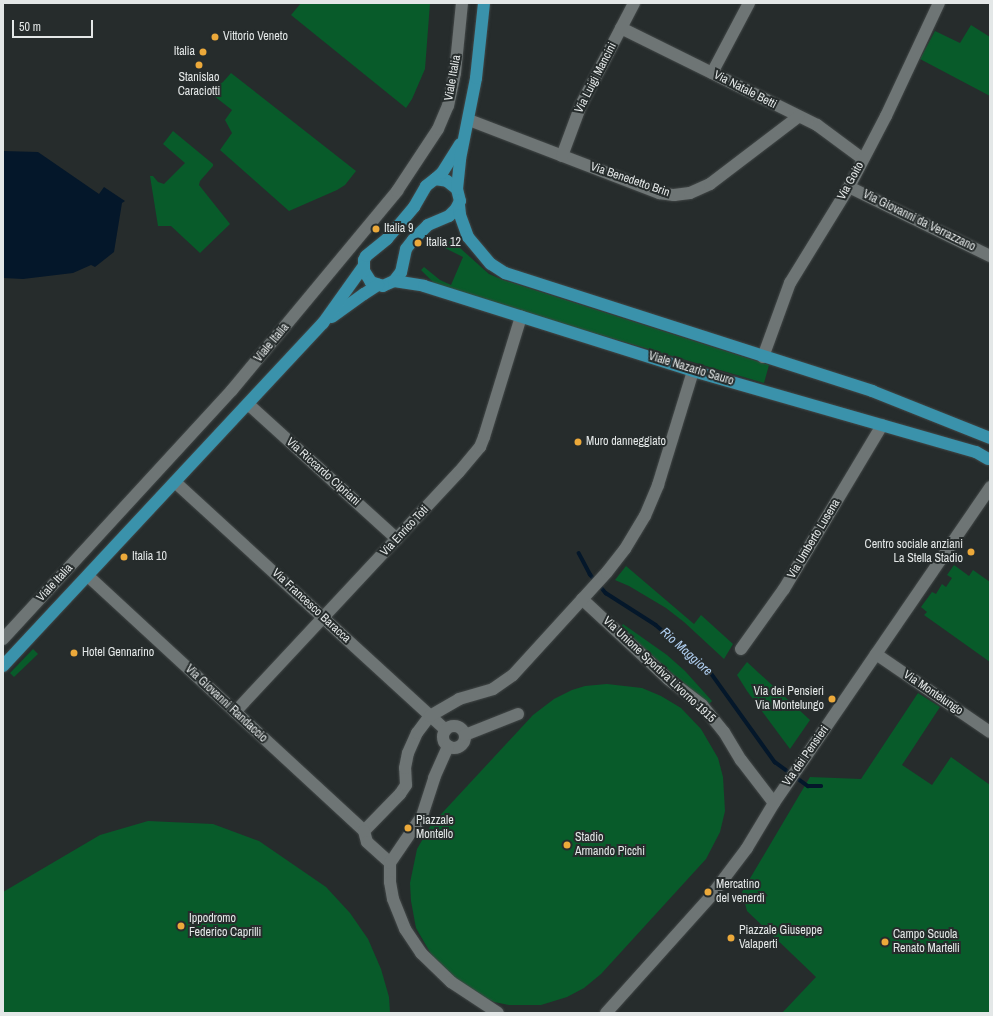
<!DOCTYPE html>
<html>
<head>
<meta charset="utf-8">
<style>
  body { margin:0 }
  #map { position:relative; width:993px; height:1016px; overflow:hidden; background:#262c2c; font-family:"Archivo Narrow",sans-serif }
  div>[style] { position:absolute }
  .green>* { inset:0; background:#085b2a }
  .water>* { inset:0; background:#04172a }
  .stream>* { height:3.5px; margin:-1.75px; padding:0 1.75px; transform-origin:1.75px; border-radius:1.75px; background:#04172a }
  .roads { filter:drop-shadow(0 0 1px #424747) drop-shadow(0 0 1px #424747) }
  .minor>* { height:12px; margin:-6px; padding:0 6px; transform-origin:6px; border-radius:6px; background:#6e7575 }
  .minor>.ring { margin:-6px; padding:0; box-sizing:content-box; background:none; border:12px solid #6e7575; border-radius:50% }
  .major>* { height:12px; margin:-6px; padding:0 6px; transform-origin:6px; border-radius:6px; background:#3a92ab }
  .dots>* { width:11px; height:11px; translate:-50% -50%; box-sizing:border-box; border:2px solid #262c2c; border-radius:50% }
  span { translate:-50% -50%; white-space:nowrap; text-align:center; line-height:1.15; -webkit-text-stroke:4px #262c2c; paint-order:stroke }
  .poi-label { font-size:12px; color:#e3e7e7 }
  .left { translate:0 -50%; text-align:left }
  .right { translate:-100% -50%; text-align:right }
  .street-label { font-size:12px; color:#e3e7e7 }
  .water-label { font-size:13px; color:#afcef0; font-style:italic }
  .frame { position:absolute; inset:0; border:4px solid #e3e7e7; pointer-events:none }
  .scale { position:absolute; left:12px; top:20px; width:81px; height:18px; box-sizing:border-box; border:2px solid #e3e7e7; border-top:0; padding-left:5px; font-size:12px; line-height:14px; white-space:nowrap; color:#e3e7e7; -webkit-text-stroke:3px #262c2c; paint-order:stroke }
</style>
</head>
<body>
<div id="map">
  <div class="green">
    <div style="clip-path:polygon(301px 3px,430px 3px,425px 69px,412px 99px,406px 108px,291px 15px)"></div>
    <div style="clip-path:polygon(971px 25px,990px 37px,990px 96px,920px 59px,935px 31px,960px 43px)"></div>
    <div style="clip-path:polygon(231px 73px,356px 171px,345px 185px,337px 190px,289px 211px,220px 150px,232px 133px,225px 120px,232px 110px,209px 92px,223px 82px)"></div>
    <div style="clip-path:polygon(173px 131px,213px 164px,213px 166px,200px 181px,199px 185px,230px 224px,200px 253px,171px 226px,158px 226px,150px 176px,153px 176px,158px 182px,164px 184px,185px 163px,163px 144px)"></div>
    <div style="clip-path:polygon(451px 240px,489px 274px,503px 280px,769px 365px,764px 383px,451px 291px,434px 283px,421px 270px,424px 267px,440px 280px,451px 285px,463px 257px,445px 248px)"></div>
    <div style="clip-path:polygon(954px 565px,969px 576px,973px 570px,990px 582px,990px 662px,924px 615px,927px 612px,921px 607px,932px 592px,936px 594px,942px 584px,946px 587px,952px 578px,947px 575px)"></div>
    <div style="clip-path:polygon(626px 566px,694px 624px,701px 615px,733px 644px,724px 659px,684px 622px,666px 608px,629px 586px,615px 580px)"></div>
    <div style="clip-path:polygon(623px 624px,667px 655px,685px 671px,712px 701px,709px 704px,674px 675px,621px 627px)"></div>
    <div style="clip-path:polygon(33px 649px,38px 654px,14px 677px,10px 673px)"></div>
    <div style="clip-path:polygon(747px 662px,810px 720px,790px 749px,747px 691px,737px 675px)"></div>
    <div style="clip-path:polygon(607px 684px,642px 688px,661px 696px,681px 708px,701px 729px,718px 758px,723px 777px,725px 811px,720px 832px,706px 859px,601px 974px,584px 988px,567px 997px,541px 1005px,509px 1005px,494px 1002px,465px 988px,431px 954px,416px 928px,411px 901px,410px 883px,417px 849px,431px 825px,533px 715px,554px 699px,572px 690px,585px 686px)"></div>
    <div style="clip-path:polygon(918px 693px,940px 707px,902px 765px,932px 785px,951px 757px,990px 785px,990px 1013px,782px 1013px,816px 977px,747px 911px,742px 892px,810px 777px,861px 779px)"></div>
    <div style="clip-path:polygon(148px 821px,213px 824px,259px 841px,326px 887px,350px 913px,368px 939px,381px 969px,389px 997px,390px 1013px,3px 1013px,3px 892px,100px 835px)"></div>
  </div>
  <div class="water">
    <div style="clip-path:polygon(3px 151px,38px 152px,99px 194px,104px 187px,125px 201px,122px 203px,114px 252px,95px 267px,91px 265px,73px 273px,23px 279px,3px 278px)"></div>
  </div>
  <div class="stream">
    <div style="left:579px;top:553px;width:24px;rotate:62deg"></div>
    <div style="left:590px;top:574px;width:25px;rotate:50deg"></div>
    <div style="left:606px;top:593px;width:59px;rotate:32.6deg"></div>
    <div style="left:656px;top:625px;width:73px;rotate:41.1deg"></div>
    <div style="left:711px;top:673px;width:110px;rotate:54.3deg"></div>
    <div style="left:775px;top:762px;width:41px;rotate:36deg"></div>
    <div style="left:808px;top:786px;width:13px"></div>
  </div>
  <div class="roads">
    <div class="minor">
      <div style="left:621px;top:28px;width:219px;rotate:26.3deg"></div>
      <div style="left:817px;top:125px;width:57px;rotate:36.5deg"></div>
      <div style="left:712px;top:73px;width:79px;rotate:-62.1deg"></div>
      <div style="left:469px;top:120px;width:204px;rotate:21deg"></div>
      <div style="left:659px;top:193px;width:15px;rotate:8deg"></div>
      <div style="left:674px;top:195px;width:16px;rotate:-7deg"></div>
      <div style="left:690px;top:193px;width:22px;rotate:-24deg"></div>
      <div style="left:710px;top:184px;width:111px;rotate:-37.3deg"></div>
      <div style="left:562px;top:156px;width:54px;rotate:-69.6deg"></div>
      <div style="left:581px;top:105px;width:115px;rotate:-62.5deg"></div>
      <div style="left:849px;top:187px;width:157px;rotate:26.1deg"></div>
      <div style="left:763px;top:357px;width:79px;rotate:-70deg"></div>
      <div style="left:790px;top:283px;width:113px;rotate:-58.4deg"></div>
      <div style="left:849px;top:187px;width:80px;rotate:-62.5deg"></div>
      <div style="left:886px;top:116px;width:125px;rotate:-64.9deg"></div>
      <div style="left:248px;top:404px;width:201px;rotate:42.2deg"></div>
      <div style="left:175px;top:482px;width:367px;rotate:42.5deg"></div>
      <div style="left:88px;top:576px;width:376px;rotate:42.7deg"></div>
      <div style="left:582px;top:599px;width:117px;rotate:42.9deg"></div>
      <div style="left:668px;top:679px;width:43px;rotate:37.4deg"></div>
      <div style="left:702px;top:705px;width:35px;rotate:51deg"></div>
      <div style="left:724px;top:732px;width:33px;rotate:59deg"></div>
      <div style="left:741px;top:760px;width:54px;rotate:52.5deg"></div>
      <div style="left:3px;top:639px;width:338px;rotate:-47.4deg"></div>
      <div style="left:232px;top:390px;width:259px;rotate:-50.3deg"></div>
      <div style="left:397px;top:191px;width:74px;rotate:-56.5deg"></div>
      <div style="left:438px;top:129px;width:25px;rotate:-67deg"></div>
      <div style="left:448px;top:106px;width:34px;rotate:-78deg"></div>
      <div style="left:455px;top:73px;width:70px;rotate:-84.3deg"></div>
      <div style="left:741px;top:649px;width:74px;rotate:-54.4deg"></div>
      <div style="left:784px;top:589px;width:191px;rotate:-59.1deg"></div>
      <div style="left:876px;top:654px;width:138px;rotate:34.4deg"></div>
      <div style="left:235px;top:712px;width:328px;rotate:-47deg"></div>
      <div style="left:459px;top:472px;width:33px;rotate:-50deg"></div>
      <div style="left:480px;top:447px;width:11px;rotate:-68deg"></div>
      <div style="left:484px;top:437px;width:126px;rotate:-72.9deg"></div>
      <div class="ring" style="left:443px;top:726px;width:10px;height:10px"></div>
      <div style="left:465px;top:735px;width:57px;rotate:-21.6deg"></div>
      <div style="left:364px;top:831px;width:52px;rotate:-45.8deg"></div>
      <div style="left:400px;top:794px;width:11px;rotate:-56deg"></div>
      <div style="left:406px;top:785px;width:17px;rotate:-93deg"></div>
      <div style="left:405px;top:768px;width:15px;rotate:-79deg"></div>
      <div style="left:408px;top:753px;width:22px;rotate:-66deg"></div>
      <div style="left:417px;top:733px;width:21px;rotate:-53deg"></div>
      <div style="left:430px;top:716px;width:34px;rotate:-30deg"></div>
      <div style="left:459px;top:699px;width:35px;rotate:-16deg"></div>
      <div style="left:493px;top:689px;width:24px;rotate:-35deg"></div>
      <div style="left:513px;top:675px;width:139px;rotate:-47.6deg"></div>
      <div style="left:607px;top:572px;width:29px;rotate:-52deg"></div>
      <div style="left:625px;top:549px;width:39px;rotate:-59deg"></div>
      <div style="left:645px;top:516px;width:34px;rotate:-67deg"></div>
      <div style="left:658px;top:485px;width:119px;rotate:-72.9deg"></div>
      <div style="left:364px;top:831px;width:11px;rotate:75deg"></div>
      <div style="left:367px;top:842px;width:31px;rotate:42deg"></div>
      <div style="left:390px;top:863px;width:19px;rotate:90deg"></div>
      <div style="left:390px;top:882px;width:17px;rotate:80deg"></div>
      <div style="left:393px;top:899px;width:32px;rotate:68deg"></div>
      <div style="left:405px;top:929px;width:29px;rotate:56deg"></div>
      <div style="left:421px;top:953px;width:42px;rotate:44deg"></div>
      <div style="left:451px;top:982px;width:56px;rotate:33.4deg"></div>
      <div style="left:390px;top:863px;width:57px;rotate:-55.8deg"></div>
      <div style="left:422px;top:816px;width:40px;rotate:-72deg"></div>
      <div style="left:434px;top:778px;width:35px;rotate:-66deg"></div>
      <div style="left:606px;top:1013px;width:156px;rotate:-48.1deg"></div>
      <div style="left:710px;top:897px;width:61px;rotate:-52.9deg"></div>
      <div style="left:747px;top:848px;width:52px;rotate:-59deg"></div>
      <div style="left:774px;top:803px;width:383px;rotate:-55.6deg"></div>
    </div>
    <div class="major">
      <div style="left:435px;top:179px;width:12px;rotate:9deg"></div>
      <div style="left:447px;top:181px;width:13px;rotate:39deg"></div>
      <div style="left:457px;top:189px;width:12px;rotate:76deg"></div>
      <div style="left:460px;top:201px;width:9px;rotate:117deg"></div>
      <div style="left:456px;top:209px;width:10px;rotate:135deg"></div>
      <div style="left:449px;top:216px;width:23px;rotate:157deg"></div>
      <div style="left:428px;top:225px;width:21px;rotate:135deg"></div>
      <div style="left:413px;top:240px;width:11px;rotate:128deg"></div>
      <div style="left:406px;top:249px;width:24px;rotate:102deg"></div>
      <div style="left:401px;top:272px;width:11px;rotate:128deg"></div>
      <div style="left:394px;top:281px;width:12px;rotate:156deg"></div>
      <div style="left:383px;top:286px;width:13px;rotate:-162deg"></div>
      <div style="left:371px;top:282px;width:13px;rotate:-122deg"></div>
      <div style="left:364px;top:271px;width:11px;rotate:-90deg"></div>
      <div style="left:364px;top:260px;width:4px;rotate:-63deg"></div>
      <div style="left:366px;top:256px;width:27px;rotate:-39deg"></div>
      <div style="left:387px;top:239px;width:42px;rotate:-49.8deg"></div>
      <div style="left:414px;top:207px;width:24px;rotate:-60deg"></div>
      <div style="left:426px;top:186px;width:11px;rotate:-38deg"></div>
      <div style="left:435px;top:179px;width:9px;rotate:-41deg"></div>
      <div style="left:442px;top:173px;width:34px;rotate:-58deg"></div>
      <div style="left:457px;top:189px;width:30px;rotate:-84deg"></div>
      <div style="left:460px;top:159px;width:83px;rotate:-78.8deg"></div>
      <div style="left:476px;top:78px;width:75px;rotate:-83.9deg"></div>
      <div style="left:459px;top:205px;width:10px;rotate:84deg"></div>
      <div style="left:460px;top:215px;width:23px;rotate:70deg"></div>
      <div style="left:468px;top:237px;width:35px;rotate:50deg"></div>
      <div style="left:491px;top:264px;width:17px;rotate:33deg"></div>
      <div style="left:505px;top:273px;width:386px;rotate:17.8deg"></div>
      <div style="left:872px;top:391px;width:127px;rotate:21.7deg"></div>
      <div style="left:394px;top:281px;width:30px;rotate:9deg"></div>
      <div style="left:424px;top:286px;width:282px;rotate:17.5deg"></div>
      <div style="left:693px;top:371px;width:294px;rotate:16deg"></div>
      <div style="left:976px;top:452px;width:14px;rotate:30deg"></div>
      <div style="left:332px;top:317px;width:39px;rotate:-36deg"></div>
      <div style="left:364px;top:294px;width:17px;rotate:-33deg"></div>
      <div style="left:3px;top:666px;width:469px;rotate:-47deg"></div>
      <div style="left:323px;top:323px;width:69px;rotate:-54.5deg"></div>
    </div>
  </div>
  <div class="dots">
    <div style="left:215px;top:37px;background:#eca93a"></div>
    <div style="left:203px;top:52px;background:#eca93a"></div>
    <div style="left:199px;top:65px;background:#eca93a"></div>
    <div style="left:376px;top:229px;background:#eca93a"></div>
    <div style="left:418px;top:243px;background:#eca93a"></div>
    <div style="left:578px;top:442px;background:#eca93a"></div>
    <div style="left:971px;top:552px;background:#eca93a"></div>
    <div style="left:124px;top:557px;background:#eca93a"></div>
    <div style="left:74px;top:653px;background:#eca93a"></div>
    <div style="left:832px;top:699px;background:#eca93a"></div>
    <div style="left:408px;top:828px;background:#eca93a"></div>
    <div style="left:567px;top:845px;background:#eca93a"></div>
    <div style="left:708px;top:892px;background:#eca93a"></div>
    <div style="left:181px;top:926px;background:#eca93a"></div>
    <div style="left:731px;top:938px;background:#eca93a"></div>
    <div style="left:885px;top:942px;background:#eca93a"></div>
  </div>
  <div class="poi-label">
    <span class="left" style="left:223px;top:37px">Vittorio Veneto</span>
    <span class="right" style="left:195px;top:52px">Italia</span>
    <span style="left:199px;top:85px">Stanislao<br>Caraciotti</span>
    <span class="left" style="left:384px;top:229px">Italia 9</span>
    <span class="left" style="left:426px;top:243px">Italia 12</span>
    <span class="left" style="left:586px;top:442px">Muro danneggiato</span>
    <span class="right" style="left:963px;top:552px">Centro sociale anziani<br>La Stella Stadio</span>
    <span class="left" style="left:132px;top:557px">Italia 10</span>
    <span class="left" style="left:82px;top:653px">Hotel Gennarino</span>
    <span class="right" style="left:824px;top:699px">Via dei Pensieri<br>Via Montelungo</span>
    <span class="left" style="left:416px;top:828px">Piazzale<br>Montello</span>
    <span class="left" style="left:575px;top:845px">Stadio<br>Armando Picchi</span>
    <span class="left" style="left:716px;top:892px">Mercatino<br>del venerdì</span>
    <span class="left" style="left:189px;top:926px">Ippodromo<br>Federico Caprilli</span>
    <span class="left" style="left:739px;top:938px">Piazzale Giuseppe<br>Valaperti</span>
    <span class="left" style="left:893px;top:942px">Campo Scuola<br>Renato Martelli</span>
  </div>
  <div class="street-label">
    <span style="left:453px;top:78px;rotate:-80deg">Viale Italia</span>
    <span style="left:596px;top:78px;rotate:-63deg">Via Luigi Mancini</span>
    <span style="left:745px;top:90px;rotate:27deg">Via Natale Betti</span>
    <span style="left:630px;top:180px;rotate:19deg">Via Benedetto Brin</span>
    <span style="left:851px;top:181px;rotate:-61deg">Via Goito</span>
    <span style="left:919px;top:221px;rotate:26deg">Via Giovanni da Verrazzano</span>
    <span style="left:272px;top:343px;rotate:-50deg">Viale Italia</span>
    <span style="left:691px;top:369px;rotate:17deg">Viale Nazario Sauro</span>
    <span style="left:323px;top:472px;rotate:42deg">Via Riccardo Cipriani</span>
    <span style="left:405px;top:531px;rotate:-47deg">Via Enrico Toti</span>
    <span style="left:814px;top:539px;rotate:-59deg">Via Umberto Lusena</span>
    <span style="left:55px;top:583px;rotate:-47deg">Viale Italia</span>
    <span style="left:311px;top:606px;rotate:43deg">Via Francesco Baracca</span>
    <span style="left:659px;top:670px;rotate:43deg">Via Unione Sportiva Livorno 1915</span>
    <span style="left:933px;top:693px;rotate:34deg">Via Montelungo</span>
    <span style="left:226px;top:704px;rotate:43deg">Via Giovanni Randaccio</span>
    <span style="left:806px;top:756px;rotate:-55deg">Via dei Pensieri</span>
  </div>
  <div class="water-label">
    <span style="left:686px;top:652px;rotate:42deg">Rio Maggiore</span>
  </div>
  <div class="frame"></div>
  <div class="scale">50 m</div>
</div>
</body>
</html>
